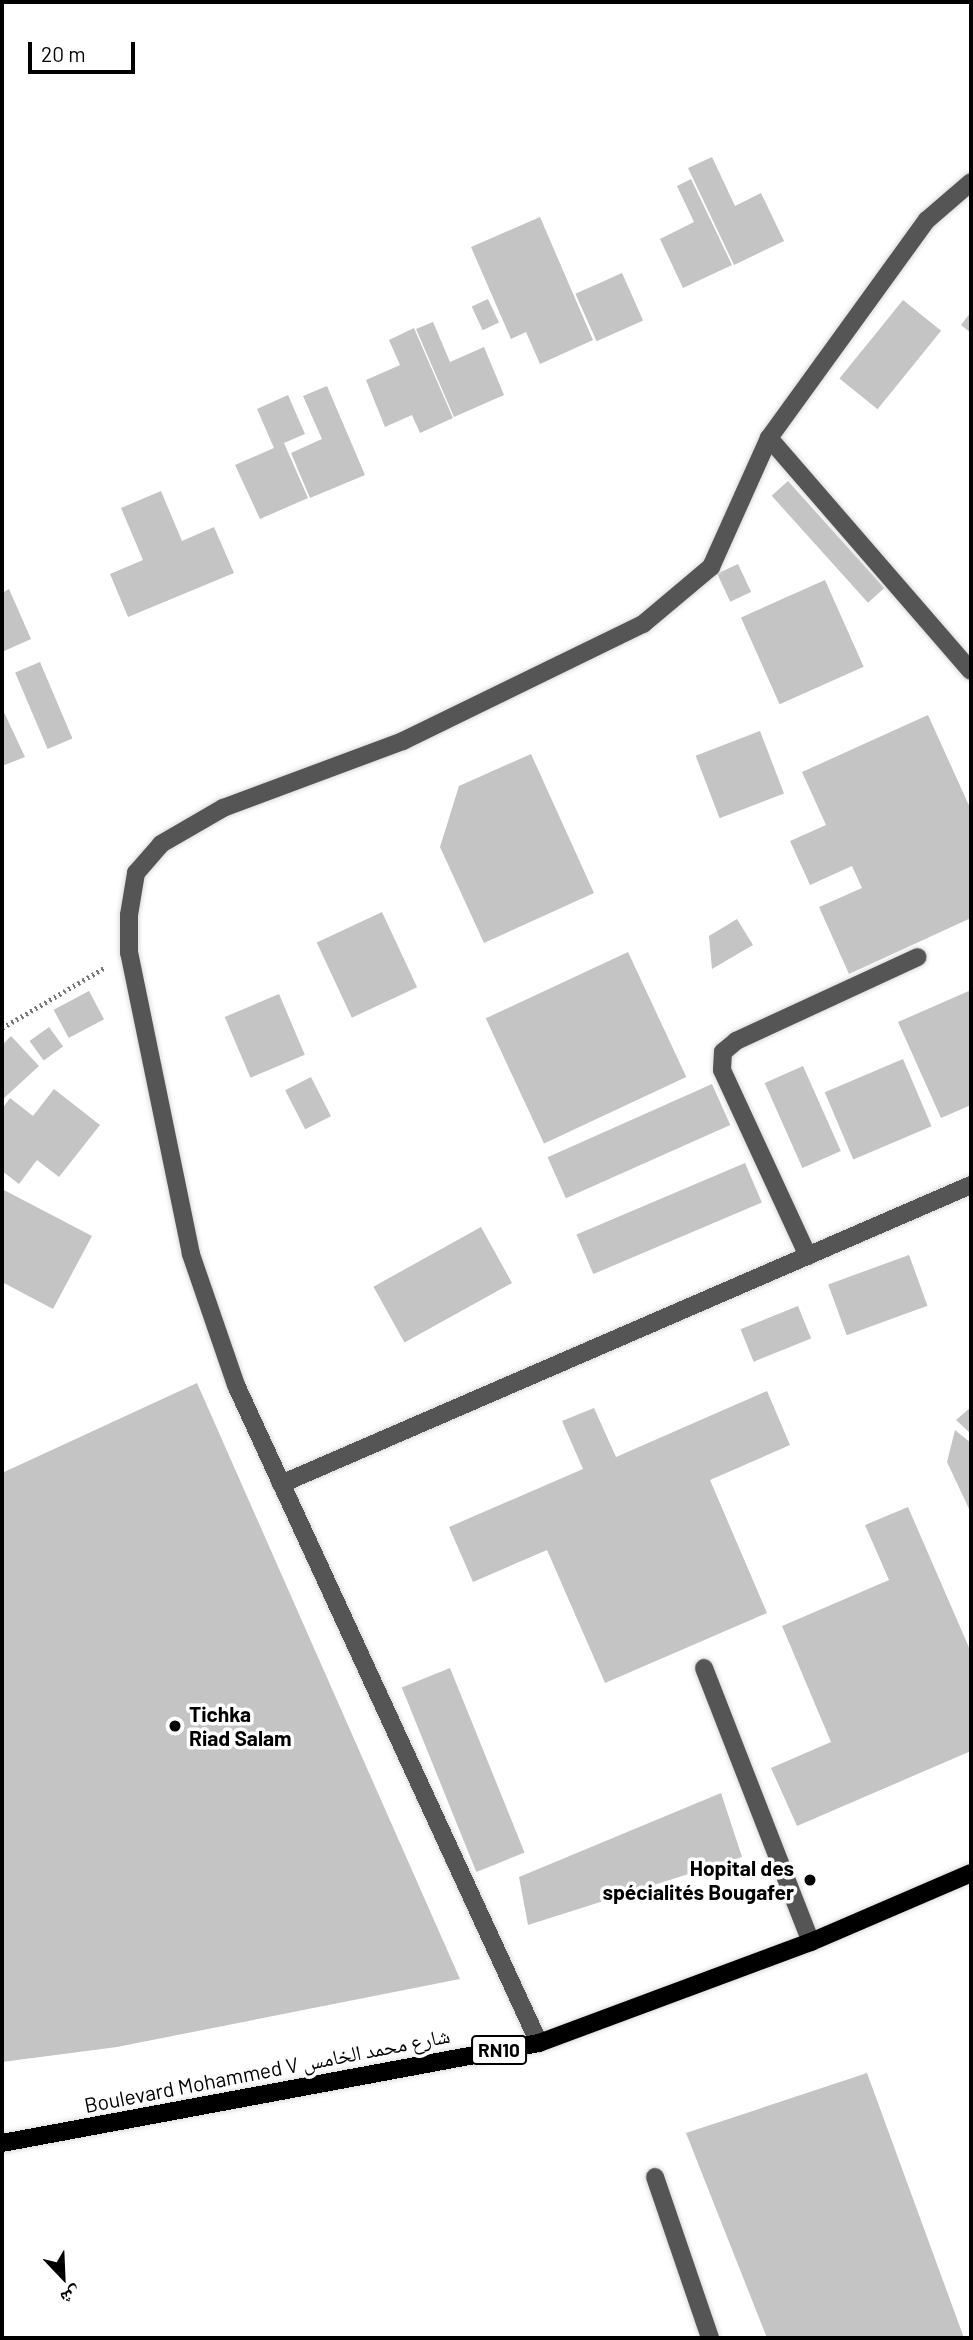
<!DOCTYPE html>
<html>
<head>
<meta charset="utf-8">
<style>
  body { margin:0 }
  #map { position:relative; width:973px; height:2340px; overflow:hidden; background:#fff; font-family:Barlow,"Noto Naskh Arabic",sans-serif }
  div>[style] { position:absolute }
  .building>* { inset:0; background:#c4c4c4; transform-origin:0 0 }
  .path>* { height:4.5px; margin-top:-2.25px; transform-origin:0; background:repeating-linear-gradient(90deg,#777 0 2px,transparent 0 5.5px) }
  .roads { filter:drop-shadow(0 0 2px #dbdbdb) drop-shadow(0 0 2px #dbdbdb) }
  .minor>* { height:18px; margin:-9px; padding:0 9px; transform-origin:9px; border-radius:9px; background:#555 }
  .major>* { height:18px; margin:-9px; padding:0 9px; transform-origin:9px; border-radius:9px; background:#000 }
  .dots>* { width:19px; height:19px; translate:-50% -50%; box-sizing:border-box; border:4px solid #fff; border-radius:50% }
  span { translate:-50% -50%; white-space:nowrap; text-align:center; line-height:1.15; -webkit-text-stroke:7px #fff; paint-order:stroke }
  .shield-label span { padding:2px 5px; background:#fff; border:2px solid; border-radius:5px; -webkit-text-stroke-width:0 }
  .shield-label { font-size:19px; color:#000; font-weight:700 }
  .poi-label { font-size:21px; color:#000; font-weight:700 }
  .left { translate:0 -50%; text-align:left }
  .right { translate:-100% -50%; text-align:right }
  .street-label { font-size:21px; color:#000 }
  .frame { position:absolute; inset:0; border:4px solid #000; pointer-events:none }
  .north { position:absolute; left:28px; top:2242px; width:70px; height:70px; -webkit-text-stroke:5px #fff; paint-order:stroke; rotate:157deg; font-size:19px; font-weight:700; line-height:28px; text-align:center; color:#000 }
  .north::after { content:''; display:block; margin:auto; width:24px; height:32px; background:#000; clip-path:polygon(50% 0,100% 100%,50% 72%,0 100%) }
  .scale { position:absolute; left:28px; top:42px; width:107px; height:32px; box-sizing:border-box; border:4px solid #000; border-top:0; padding-left:9px; font-size:21px; line-height:24px; white-space:nowrap; color:#000; -webkit-text-stroke:5px #fff; paint-order:stroke }
</style>
</head>
<body>
<div id="map">
  <div class="building">
    <div style="clip-path:polygon(712px 157px,735px 206px,761px 193px,784px 241px,734px 265px,688px 168px)"></div>
    <div style="clip-path:polygon(691px 179px,732px 265px,683px 288px,660px 239px,694px 222px,677px 186px)"></div>
    <div style="clip-path:polygon(540px 217px,593px 340px,540px 364px,526px 332px,511px 339px,471px 247px)"></div>
    <div style="left:622px;top:273px;width:52px;height:51px;rotate:66deg"></div>
    <div style="left:488px;top:299px;width:26px;height:18px;rotate:65deg"></div>
    <div style="left:903px;top:300px;width:49px;height:101px;rotate:39deg"></div>
    <div style="clip-path:polygon(971px 312px,971px 333px,961px 325px)"></div>
    <div style="clip-path:polygon(433px 322px,450px 362px,484px 347px,504px 395px,454px 417px,416px 329px)"></div>
    <div style="clip-path:polygon(414px 328px,453px 418px,420px 433px,412px 415px,385px 427px,366px 380px,400px 365px,389px 340px)"></div>
    <div style="clip-path:polygon(327px 386px,365px 475px,310px 498px,291px 453px,322px 439px,303px 396px)"></div>
    <div style="clip-path:polygon(288px 395px,305px 434px,284px 443px,308px 498px,260px 519px,235px 465px,274px 448px,257px 409px)"></div>
    <div style="left:788px;top:481px;width:144px;height:22px;rotate:48deg"></div>
    <div style="clip-path:polygon(161px 491px,182px 541px,214px 527px,234px 573px,128px 617px,110px 574px,143px 560px,121px 508px)"></div>
    <div style="left:738px;top:564px;width:31px;height:23px;rotate:65deg"></div>
    <div style="left:825px;top:580px;width:95px;height:92px;rotate:66deg"></div>
    <div style="clip-path:polygon(9px 589px,31px 639px,2px 652px,2px 593px)"></div>
    <div style="left:40px;top:662px;width:83px;height:27px;rotate:67deg"></div>
    <div style="clip-path:polygon(2px 708px,25px 757px,2px 766px)"></div>
    <div style="clip-path:polygon(928px 715px,971px 810px,971px 918px,849px 974px,819px 907px,862px 888px,852px 866px,810px 885px,790px 841px,826px 825px,802px 772px)"></div>
    <div style="left:760px;top:731px;width:67px;height:69px;rotate:69deg"></div>
    <div style="clip-path:polygon(531px 754px,594px 893px,484px 943px,440px 847px,459px 786px)"></div>
    <div style="left:382px;top:912px;width:83px;height:72px;rotate:65deg"></div>
    <div style="clip-path:polygon(737px 919px,753px 945px,712px 969px,709px 936px)"></div>
    <div style="left:628px;top:952px;width:138px;height:157px;rotate:65deg"></div>
    <div style="clip-path:polygon(971px 990px,971px 1105px,941px 1118px,898px 1022px)"></div>
    <div style="left:89px;top:991px;width:32px;height:40px;rotate:62deg"></div>
    <div style="left:279px;top:994px;width:66px;height:59px;rotate:67deg"></div>
    <div style="left:49px;top:1027px;width:24px;height:24px;rotate:54deg"></div>
    <div style="clip-path:polygon(11px 1036px,39px 1066px,2px 1100px,2px 1045px)"></div>
    <div style="left:903px;top:1059px;width:73px;height:85px;rotate:67deg"></div>
    <div style="left:803px;top:1066px;width:93px;height:42px;rotate:66deg"></div>
    <div style="left:311px;top:1077px;width:44px;height:29px;rotate:63deg"></div>
    <div style="left:712px;top:1084px;width:45px;height:180px;rotate:66deg"></div>
    <div style="clip-path:polygon(54px 1089px,100px 1125px,59px 1177px,37px 1160px,19px 1184px,2px 1171px,2px 1109px,10px 1098px,33px 1116px)"></div>
    <div style="left:745px;top:1163px;width:43px;height:183px;rotate:67deg"></div>
    <div style="clip-path:polygon(2px 1189px,92px 1236px,53px 1309px,2px 1282px)"></div>
    <div style="left:481px;top:1227px;width:64px;height:123px;rotate:61deg"></div>
    <div style="left:909px;top:1255px;width:54px;height:86px;rotate:70deg"></div>
    <div style="left:798px;top:1306px;width:35px;height:62px;rotate:68deg"></div>
    <div style="clip-path:polygon(197px 1383px,460px 1979px,117px 2047px,2px 2062px,2px 1473px)"></div>
    <div style="clip-path:polygon(767px 1391px,790px 1445px,710px 1480px,767px 1613px,605px 1683px,547px 1550px,473px 1582px,449px 1527px,583px 1469px,562px 1421px,594px 1408px,616px 1457px)"></div>
    <div style="clip-path:polygon(971px 1407px,971px 1434px,956px 1420px)"></div>
    <div style="clip-path:polygon(955px 1430px,971px 1443px,971px 1513px,947px 1462px)"></div>
    <div style="clip-path:polygon(908px 1507px,971px 1652px,971px 1751px,797px 1826px,771px 1768px,831px 1742px,782px 1626px,889px 1580px,865px 1525px)"></div>
    <div style="left:450px;top:1668px;width:199px;height:52px;rotate:68deg"></div>
    <div style="clip-path:polygon(721px 1793px,742px 1857px,528px 1925px,519px 1877px)"></div>
    <div style="clip-path:polygon(867px 2073px,964px 2338px,767px 2338px,686px 2133px)"></div>
  </div>
  <div class="path">
    <div style="left:2px;top:1028px;width:118px;rotate:-30.5deg"></div>
  </div>
  <div class="roads">
    <div class="minor">
      <div style="left:769px;top:438px;width:308px;rotate:49.1deg"></div>
      <div style="left:808px;top:1256px;width:205px;rotate:-114.8deg"></div>
      <div style="left:722px;top:1070px;width:18px;rotate:-87deg"></div>
      <div style="left:723px;top:1052px;width:17px;rotate:-40deg"></div>
      <div style="left:736px;top:1041px;width:200px;rotate:-24.8deg"></div>
      <div style="left:281px;top:1484px;width:752px;rotate:-23.43deg"></div>
      <div style="left:704px;top:1668px;width:294px;rotate:68.7deg"></div>
      <div style="left:539px;top:2043px;width:724px;rotate:-114.73deg"></div>
      <div style="left:236px;top:1385px;width:139px;rotate:-109deg"></div>
      <div style="left:191px;top:1254px;width:307px;rotate:-101.6deg"></div>
      <div style="left:129px;top:953px;width:38px;rotate:-90deg"></div>
      <div style="left:129px;top:915px;width:43px;rotate:-80.5deg"></div>
      <div style="left:136px;top:873px;width:38px;rotate:-49deg"></div>
      <div style="left:161px;top:844px;width:72px;rotate:-30.1deg"></div>
      <div style="left:223px;top:808px;width:192px;rotate:-20.4deg"></div>
      <div style="left:403px;top:741px;width:267px;rotate:-26deg"></div>
      <div style="left:643px;top:624px;width:89px;rotate:-40deg"></div>
      <div style="left:711px;top:567px;width:141px;rotate:-65.8deg"></div>
      <div style="left:769px;top:438px;width:269px;rotate:-54.1deg"></div>
      <div style="left:927px;top:220px;width:58px;rotate:-40.8deg"></div>
      <div style="left:655px;top:2177px;width:170px;rotate:71.1deg"></div>
    </div>
    <div class="major">
      <div style="left:2px;top:2143px;width:546px;rotate:-10.55deg"></div>
      <div style="left:539px;top:2043px;width:290px;rotate:-20.4deg"></div>
      <div style="left:811px;top:1942px;width:174px;rotate:-23.3deg"></div>
    </div>
  </div>
  <div class="dots">
    <div style="left:175px;top:1726px;background:#000"></div>
    <div style="left:810px;top:1880px;background:#000"></div>
  </div>
  <div class="shield-label">
    <span style="left:499px;top:2050px">RN10</span>
  </div>
  <div class="poi-label">
    <span class="left" style="left:189px;top:1726px">Tichka<br>Riad Salam</span>
    <span class="right" style="left:794px;top:1880px">Hopital des<br>spécialités Bougafer</span>
  </div>
  <div class="street-label">
    <span style="left:267px;top:2070px;rotate:-11deg">Boulevard Mohammed V شارع محمد الخامس</span>
  </div>
  <div class="frame"></div>
  <div class="north">ش</div>
  <div class="scale">20 m</div>
</div>
</body>
</html>
